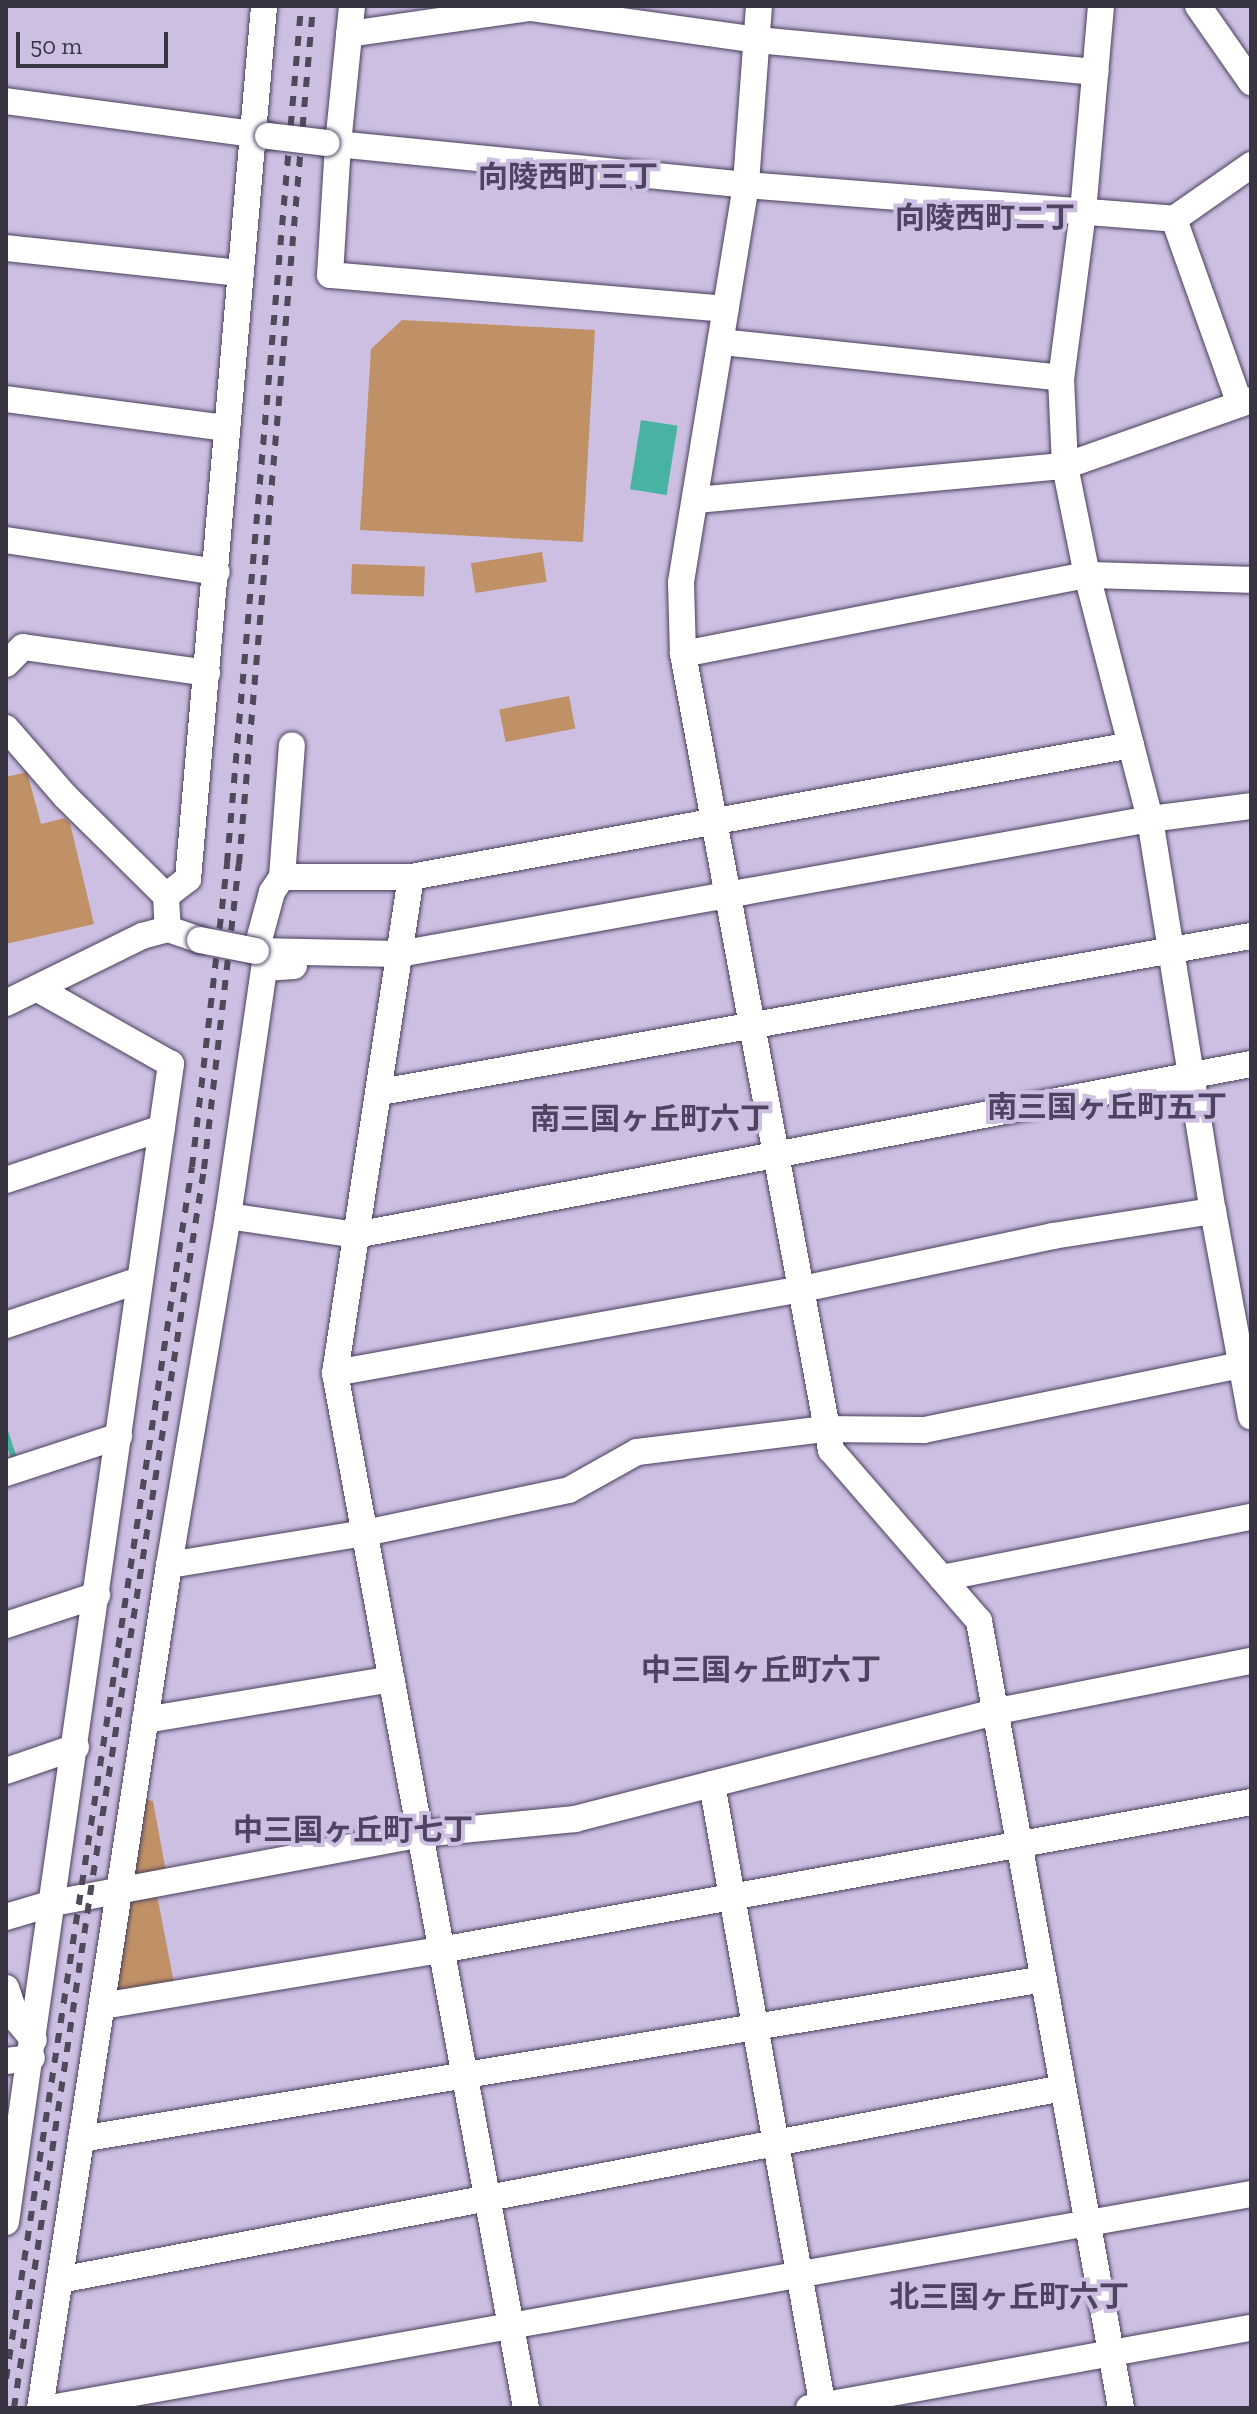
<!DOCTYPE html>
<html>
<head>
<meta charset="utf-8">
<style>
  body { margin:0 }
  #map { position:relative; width:1257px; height:2414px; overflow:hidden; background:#ccbfe2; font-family:"Zilla Slab","Noto Sans JP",serif }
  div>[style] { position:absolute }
  .green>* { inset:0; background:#c09167; transform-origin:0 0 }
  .water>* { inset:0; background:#48b2a3; transform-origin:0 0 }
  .stream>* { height:6px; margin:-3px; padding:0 3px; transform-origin:3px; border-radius:3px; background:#48b2a3 }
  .roads { filter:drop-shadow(0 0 2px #4a3f5c) drop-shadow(0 0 2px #4a3f5c) }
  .minor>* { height:26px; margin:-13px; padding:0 13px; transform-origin:13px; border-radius:13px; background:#fff }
  .rail>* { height:6px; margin-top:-3px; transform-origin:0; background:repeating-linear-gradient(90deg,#4f495a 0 10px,transparent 0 20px) }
  .bridges { filter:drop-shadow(0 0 2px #4a3f5c) drop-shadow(0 0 2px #4a3f5c) }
  .minor-bridge>* { height:26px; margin:-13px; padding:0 13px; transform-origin:13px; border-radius:13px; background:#fff }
  span { translate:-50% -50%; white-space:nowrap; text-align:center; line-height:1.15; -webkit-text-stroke:8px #ccbfe2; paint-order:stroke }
  .neighbourhood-label { font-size:30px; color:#4f4361; font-weight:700 }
  .frame { position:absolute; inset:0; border:8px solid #393442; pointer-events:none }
  .scale { position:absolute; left:16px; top:32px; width:152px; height:36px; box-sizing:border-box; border:4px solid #393442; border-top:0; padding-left:10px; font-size:24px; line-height:28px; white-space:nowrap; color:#393442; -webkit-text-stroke:6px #ccbfe2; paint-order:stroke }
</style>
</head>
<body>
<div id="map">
  <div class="green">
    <div style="clip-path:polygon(402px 320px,595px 330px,583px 542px,360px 530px,371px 349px)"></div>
    <div style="left:542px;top:552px;width:30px;height:72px;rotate:81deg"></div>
    <div style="left:352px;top:564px;width:73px;height:30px;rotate:2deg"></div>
    <div style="left:569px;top:696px;width:33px;height:71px;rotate:79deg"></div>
    <div style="clip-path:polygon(27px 772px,41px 824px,65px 818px,70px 823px,94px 924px,6px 944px,6px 777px)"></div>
    <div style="clip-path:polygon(143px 1799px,153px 1801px,166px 1872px,136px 1878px,130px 1872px)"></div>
    <div style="clip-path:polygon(156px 1890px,175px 1988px,115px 1992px,126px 1900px)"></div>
  </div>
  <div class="water">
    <div style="left:641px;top:420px;width:37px;height:70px;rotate:9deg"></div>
  </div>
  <div class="stream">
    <div style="left:6px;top:1434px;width:28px;rotate:72deg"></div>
  </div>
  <div class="roads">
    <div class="minor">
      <div style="left:352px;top:6px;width:139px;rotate:95.8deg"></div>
      <div style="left:338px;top:144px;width:131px;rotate:93.5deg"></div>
      <div style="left:330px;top:275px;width:397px;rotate:4.9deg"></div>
      <div style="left:759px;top:6px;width:179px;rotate:94.2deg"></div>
      <div style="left:746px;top:185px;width:403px;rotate:99.3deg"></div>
      <div style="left:681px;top:583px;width:71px;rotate:88.4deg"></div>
      <div style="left:683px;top:654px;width:810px;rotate:79.47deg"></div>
      <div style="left:831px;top:1450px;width:226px;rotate:49.1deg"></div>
      <div style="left:979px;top:1621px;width:800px;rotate:79.77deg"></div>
      <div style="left:1101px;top:6px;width:207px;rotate:95deg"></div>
      <div style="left:1083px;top:212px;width:167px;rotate:97.5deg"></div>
      <div style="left:1061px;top:378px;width:88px;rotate:87.4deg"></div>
      <div style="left:1065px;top:466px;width:111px;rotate:78.6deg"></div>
      <div style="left:1087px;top:575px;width:252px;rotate:75.5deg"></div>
      <div style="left:1150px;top:819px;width:397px;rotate:80.9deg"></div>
      <div style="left:1213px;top:1211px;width:209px;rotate:79.5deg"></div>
      <div style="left:1198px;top:6px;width:93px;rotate:55.1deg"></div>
      <div style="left:349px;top:34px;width:183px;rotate:-8.2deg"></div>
      <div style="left:530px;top:8px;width:229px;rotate:8deg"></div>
      <div style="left:757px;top:40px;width:340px;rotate:5.4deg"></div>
      <div style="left:6px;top:101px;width:264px;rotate:7.6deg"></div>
      <div style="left:327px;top:143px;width:421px;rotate:5.7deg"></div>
      <div style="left:746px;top:185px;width:429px;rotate:4.5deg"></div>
      <div style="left:1174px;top:219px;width:94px;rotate:-35deg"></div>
      <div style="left:1174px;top:219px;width:196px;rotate:70.4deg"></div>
      <div style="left:6px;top:248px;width:236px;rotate:6.1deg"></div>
      <div style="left:721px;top:342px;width:342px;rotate:6deg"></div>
      <div style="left:6px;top:399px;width:223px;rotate:7.5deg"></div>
      <div style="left:696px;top:500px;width:371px;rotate:-5.3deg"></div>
      <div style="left:1065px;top:466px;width:197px;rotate:-19.5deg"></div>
      <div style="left:6px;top:540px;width:213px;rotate:8.6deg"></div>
      <div style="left:683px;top:654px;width:412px;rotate:-11.1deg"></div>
      <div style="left:1087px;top:575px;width:164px;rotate:1.7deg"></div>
      <div style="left:6px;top:664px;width:24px;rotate:-45deg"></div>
      <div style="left:23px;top:647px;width:186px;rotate:8deg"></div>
      <div style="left:6px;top:728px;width:90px;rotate:49.1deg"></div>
      <div style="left:65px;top:796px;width:142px;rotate:44.7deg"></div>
      <div style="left:166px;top:896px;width:33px;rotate:87deg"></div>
      <div style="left:1131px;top:745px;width:732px;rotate:169.61deg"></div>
      <div style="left:411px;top:877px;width:129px;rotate:180deg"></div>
      <div style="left:282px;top:877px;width:18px;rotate:124deg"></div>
      <div style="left:272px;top:892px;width:61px;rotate:105.2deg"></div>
      <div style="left:256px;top:951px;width:143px;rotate:1.2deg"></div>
      <div style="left:399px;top:954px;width:763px;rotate:-10.19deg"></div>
      <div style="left:1150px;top:819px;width:102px;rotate:-7.3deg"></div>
      <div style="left:282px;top:877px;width:132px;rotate:-85.7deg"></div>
      <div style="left:411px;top:877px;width:502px;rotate:98.71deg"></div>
      <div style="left:335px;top:1373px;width:1052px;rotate:79.54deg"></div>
      <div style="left:166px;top:896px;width:28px;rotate:-38deg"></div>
      <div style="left:188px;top:879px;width:876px;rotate:-85.02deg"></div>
      <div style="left:6px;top:1003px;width:152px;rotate:-26.2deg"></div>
      <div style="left:142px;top:936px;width:27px;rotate:-15deg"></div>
      <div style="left:168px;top:929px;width:34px;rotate:19deg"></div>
      <div style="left:381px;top:1092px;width:884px;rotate:-10.17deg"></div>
      <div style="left:6px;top:1180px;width:164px;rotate:-18.4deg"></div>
      <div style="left:228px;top:1216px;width:129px;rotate:8.4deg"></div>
      <div style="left:356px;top:1235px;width:911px;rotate:-10.82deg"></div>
      <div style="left:6px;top:1325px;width:141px;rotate:-18.6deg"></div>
      <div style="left:335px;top:1373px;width:474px;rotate:-10.2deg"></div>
      <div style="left:802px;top:1289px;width:257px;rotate:-11.9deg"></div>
      <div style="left:1053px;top:1236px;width:162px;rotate:-8.9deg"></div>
      <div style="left:6px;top:1473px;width:119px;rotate:-18.1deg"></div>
      <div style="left:169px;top:1565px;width:199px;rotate:-9.3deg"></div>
      <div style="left:365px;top:1533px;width:208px;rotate:-11.9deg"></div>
      <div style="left:569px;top:1490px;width:78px;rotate:-29.2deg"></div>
      <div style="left:637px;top:1452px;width:188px;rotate:-7deg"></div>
      <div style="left:824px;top:1429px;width:100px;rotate:0.6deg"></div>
      <div style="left:924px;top:1430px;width:334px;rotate:-11.6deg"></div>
      <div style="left:942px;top:1578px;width:315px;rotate:-11.2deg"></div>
      <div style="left:6px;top:1625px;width:96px;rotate:-18.2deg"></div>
      <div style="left:145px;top:1720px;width:250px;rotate:-9.4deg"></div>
      <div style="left:6px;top:1771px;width:74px;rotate:-18.9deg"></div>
      <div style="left:712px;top:1784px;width:634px;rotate:79.91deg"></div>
      <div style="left:6px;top:1917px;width:49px;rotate:-16.6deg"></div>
      <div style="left:53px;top:1903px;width:373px;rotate:-10.6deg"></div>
      <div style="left:420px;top:1834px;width:156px;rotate:-5.5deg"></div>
      <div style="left:575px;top:1819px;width:437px;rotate:-14.3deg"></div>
      <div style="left:998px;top:1711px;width:258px;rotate:-11.2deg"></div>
      <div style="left:6px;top:1988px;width:34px;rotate:71deg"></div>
      <div style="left:17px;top:2020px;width:26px;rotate:50deg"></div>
      <div style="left:102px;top:2006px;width:344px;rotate:-9.4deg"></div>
      <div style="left:441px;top:1950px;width:823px;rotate:-10.35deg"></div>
      <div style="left:6px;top:2061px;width:26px;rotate:-7deg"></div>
      <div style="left:81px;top:2139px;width:976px;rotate:-9.43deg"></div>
      <div style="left:6px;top:2222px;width:1170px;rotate:-81.89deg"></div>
      <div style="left:171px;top:1064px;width:153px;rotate:-150.6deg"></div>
      <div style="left:60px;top:2280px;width:1021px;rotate:-10.84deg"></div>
      <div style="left:40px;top:2408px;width:853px;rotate:-81.3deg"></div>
      <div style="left:169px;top:1565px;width:354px;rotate:-80.4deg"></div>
      <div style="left:228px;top:1216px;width:251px;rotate:-81.7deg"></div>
      <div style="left:264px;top:968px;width:30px;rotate:-4deg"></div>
      <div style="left:50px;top:2408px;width:1220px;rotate:-10.1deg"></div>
      <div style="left:809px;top:2408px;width:449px;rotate:-10.3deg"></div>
    </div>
  </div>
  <div class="rail">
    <div style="left:6px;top:2379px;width:1226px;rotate:-81.28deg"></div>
    <div style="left:192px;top:1167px;width:306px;rotate:-83.4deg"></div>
    <div style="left:227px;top:863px;width:860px;rotate:-85.06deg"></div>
    <div style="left:14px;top:2408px;width:519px;rotate:-81.57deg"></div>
    <div style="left:90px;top:1895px;width:735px;rotate:-81.08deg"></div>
    <div style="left:204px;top:1169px;width:307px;rotate:-83.5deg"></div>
    <div style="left:239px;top:864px;width:861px;rotate:-85.07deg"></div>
  </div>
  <div class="bridges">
    <div class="minor-bridge">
      <div style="left:268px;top:136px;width:59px;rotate:6.8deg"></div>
      <div style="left:200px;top:940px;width:57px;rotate:11.1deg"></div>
    </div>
  </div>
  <div class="neighbourhood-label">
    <span style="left:568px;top:177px">向陵西町三丁</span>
    <span style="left:985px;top:218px">向陵西町二丁</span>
    <span style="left:1107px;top:1107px">南三国ヶ丘町五丁</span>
    <span style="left:650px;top:1119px">南三国ヶ丘町六丁</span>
    <span style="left:761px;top:1670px">中三国ヶ丘町六丁</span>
    <span style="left:353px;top:1830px">中三国ヶ丘町七丁</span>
    <span style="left:1009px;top:2297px">北三国ヶ丘町六丁</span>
  </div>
  <div class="frame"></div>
  <div class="scale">50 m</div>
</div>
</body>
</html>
